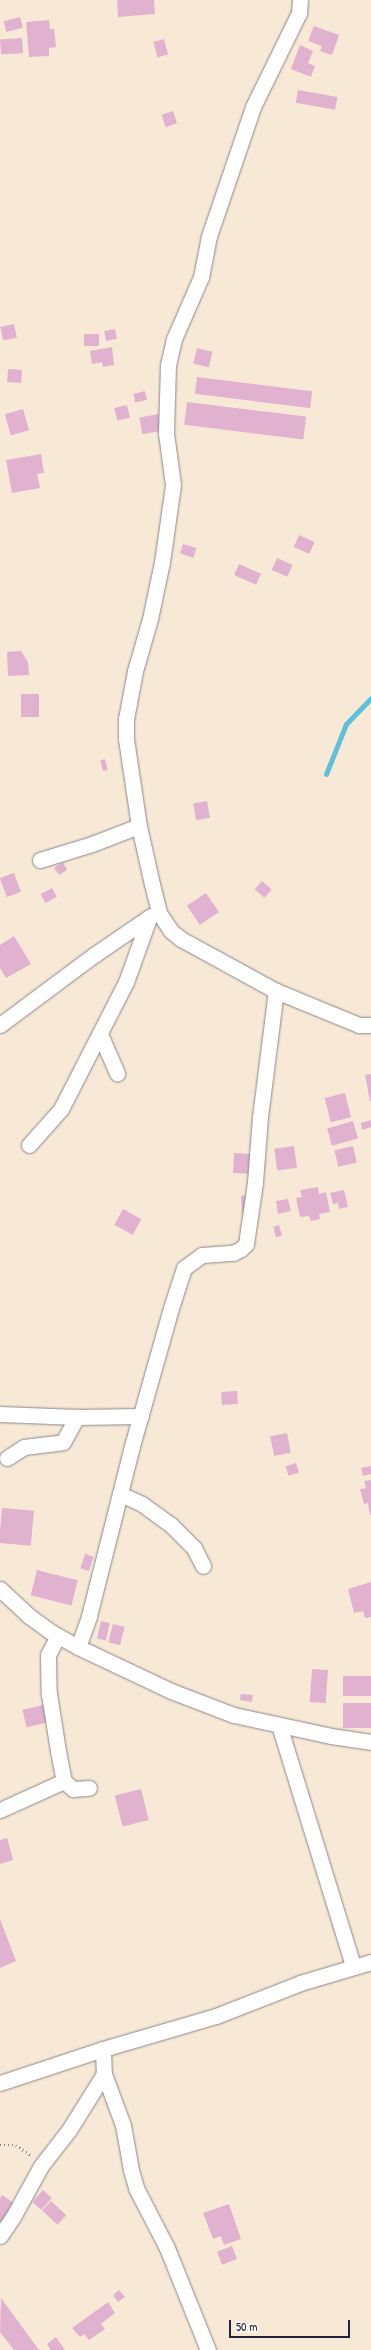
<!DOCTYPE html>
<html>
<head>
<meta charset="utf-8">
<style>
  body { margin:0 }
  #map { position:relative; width:371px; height:2350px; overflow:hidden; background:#f8e9d7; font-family:"Patrick Hand",sans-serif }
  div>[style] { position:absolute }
  .stream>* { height:5px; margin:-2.5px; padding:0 2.5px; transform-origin:2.5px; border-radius:2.5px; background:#5ec1dc }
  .building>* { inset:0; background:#e0b2d0; transform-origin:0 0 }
  .path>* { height:2.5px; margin-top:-1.25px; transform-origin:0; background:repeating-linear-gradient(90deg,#8d8689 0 1px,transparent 0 4px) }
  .roads { filter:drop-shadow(0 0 1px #8d8689) drop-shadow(0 0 1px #8d8689) }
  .minor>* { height:15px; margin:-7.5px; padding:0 7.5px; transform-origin:7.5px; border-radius:7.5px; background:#fff }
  span { translate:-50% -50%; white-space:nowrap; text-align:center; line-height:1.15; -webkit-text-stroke:3px #fdfcf7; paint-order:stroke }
  .scale { position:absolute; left:229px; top:2320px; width:121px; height:18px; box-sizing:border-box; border:2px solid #22223b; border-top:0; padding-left:5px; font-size:12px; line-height:14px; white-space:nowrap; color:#22223b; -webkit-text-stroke:3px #fdfcf7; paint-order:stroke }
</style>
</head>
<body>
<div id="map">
  <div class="stream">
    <div style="left:326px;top:774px;width:54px;rotate:-68.2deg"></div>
    <div style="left:346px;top:724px;width:36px;rotate:-46deg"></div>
  </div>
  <div class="building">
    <div style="clip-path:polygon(117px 0,154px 0,155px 14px,118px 17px)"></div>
    <div style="left:20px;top:17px;width:11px;height:17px;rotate:75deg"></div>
    <div style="clip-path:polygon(49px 20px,50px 29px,54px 29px,56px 47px,49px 48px,49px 56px,29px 57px,26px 22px)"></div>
    <div style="clip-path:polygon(314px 26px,339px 35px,332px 55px,320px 51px,322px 46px,308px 41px)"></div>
    <div style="left:22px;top:38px;width:15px;height:22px;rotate:86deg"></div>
    <div style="left:164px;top:39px;width:16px;height:11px;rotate:75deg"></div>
    <div style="clip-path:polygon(300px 45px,313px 51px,308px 63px,315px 66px,311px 77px,291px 69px)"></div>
    <div style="left:298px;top:90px;width:40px;height:13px;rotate:10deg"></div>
    <div style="left:173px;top:111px;width:13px;height:12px;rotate:72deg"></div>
    <div style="left:14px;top:324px;width:14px;height:14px;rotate:78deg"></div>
    <div style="left:115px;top:329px;width:10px;height:11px;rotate:79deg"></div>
    <div style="left:84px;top:334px;width:15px;height:12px"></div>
    <div style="clip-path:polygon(112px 347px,114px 365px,103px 367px,102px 362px,92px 364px,90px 351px)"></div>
    <div style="left:197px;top:348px;width:16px;height:16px;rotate:14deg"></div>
    <div style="left:8px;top:369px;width:14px;height:13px;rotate:4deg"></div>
    <div style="left:197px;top:377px;width:116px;height:17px;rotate:7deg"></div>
    <div style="left:145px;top:391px;width:9px;height:12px;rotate:77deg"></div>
    <div style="left:187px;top:402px;width:120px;height:23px;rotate:7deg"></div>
    <div style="left:127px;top:405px;width:13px;height:13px;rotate:77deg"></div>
    <div style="left:23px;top:409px;width:22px;height:19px;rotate:74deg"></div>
    <div style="left:159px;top:414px;width:17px;height:20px;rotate:80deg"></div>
    <div style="clip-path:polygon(41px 454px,44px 473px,37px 474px,40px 488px,12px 493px,6px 460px)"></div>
    <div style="left:299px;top:535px;width:17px;height:13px;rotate:24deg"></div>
    <div style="left:183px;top:544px;width:14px;height:10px;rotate:17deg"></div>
    <div style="left:277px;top:558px;width:17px;height:13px;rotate:24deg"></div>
    <div style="left:239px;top:564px;width:24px;height:12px;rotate:24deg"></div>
    <div style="clip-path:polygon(21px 651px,28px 662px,29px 675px,8px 676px,7px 652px)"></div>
    <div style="left:21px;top:694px;width:18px;height:23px"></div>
    <div style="left:105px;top:759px;width:11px;height:5px;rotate:75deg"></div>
    <div style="left:207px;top:801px;width:17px;height:14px;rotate:80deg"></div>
    <div style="clip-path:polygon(63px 862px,67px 870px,59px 875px,54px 868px)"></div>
    <div style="left:14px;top:873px;width:20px;height:15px;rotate:70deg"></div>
    <div style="left:262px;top:881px;width:13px;height:11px;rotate:42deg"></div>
    <div style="left:52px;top:888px;width:10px;height:13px;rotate:61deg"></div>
    <div style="left:206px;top:893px;width:23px;height:23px;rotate:56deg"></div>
    <div style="clip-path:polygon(14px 936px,31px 964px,6px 978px,0 968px,0 945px)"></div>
    <div style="clip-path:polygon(371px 1074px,371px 1101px,370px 1101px,365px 1075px)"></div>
    <div style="left:345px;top:1093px;width:25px;height:21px;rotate:76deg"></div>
    <div style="clip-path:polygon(371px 1120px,371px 1127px,362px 1130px,361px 1123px)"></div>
    <div style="left:353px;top:1121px;width:18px;height:27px;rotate:74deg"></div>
    <div style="left:294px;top:1146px;width:22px;height:20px;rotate:82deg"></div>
    <div style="left:353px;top:1146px;width:17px;height:19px;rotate:77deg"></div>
    <div style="left:234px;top:1153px;width:17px;height:20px;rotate:3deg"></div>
    <div style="clip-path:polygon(318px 1187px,319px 1194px,326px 1192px,330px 1212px,319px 1214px,320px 1219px,311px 1221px,309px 1216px,300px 1217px,296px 1198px,302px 1197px,300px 1190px)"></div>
    <div style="clip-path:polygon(344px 1190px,348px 1207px,339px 1209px,338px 1203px,333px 1204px,330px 1193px)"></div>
    <div style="clip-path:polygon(250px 1195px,250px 1213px,242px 1214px,241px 1196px)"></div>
    <div style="clip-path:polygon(288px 1199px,291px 1211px,278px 1214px,276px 1201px)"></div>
    <div style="left:123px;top:1209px;width:21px;height:18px;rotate:29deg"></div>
    <div style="left:279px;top:1225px;width:11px;height:6px;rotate:75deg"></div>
    <div style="left:237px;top:1391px;width:13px;height:16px;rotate:86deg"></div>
    <div style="left:287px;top:1433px;width:20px;height:17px;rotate:79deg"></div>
    <div style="left:296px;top:1463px;width:10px;height:11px;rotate:73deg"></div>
    <div style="clip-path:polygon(371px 1466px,371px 1474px,363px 1476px,361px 1468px)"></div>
    <div style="clip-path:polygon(371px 1480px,371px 1515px,370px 1515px,368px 1503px,364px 1504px,360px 1489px,366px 1488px,364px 1481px)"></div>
    <div style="left:2px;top:1508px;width:32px;height:35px;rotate:5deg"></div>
    <div style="left:85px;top:1554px;width:9px;height:15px;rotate:18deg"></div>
    <div style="left:37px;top:1570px;width:42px;height:26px;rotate:14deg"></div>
    <div style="clip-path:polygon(371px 1582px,371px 1617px,365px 1618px,363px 1611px,354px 1613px,348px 1589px)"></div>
    <div style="left:101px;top:1621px;width:9px;height:18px;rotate:13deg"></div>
    <div style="left:113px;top:1624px;width:12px;height:19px;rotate:14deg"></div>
    <div style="left:312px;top:1669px;width:16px;height:33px;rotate:4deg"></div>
    <div style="left:343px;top:1676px;width:28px;height:20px"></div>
    <div style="clip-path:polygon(241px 1694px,253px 1695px,252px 1702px,240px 1700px)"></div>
    <div style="left:343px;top:1703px;width:28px;height:25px"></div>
    <div style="left:43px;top:1705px;width:18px;height:21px;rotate:77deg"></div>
    <div style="left:141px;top:1789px;width:32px;height:27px;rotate:76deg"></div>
    <div style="clip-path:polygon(7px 1838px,13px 1860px,0 1864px,0 1840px)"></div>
    <div style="clip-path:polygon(0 1919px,16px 1961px,0 1968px)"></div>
    <div style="left:43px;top:2190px;width:12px;height:16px;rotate:42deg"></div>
    <div style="clip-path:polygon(2px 2195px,14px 2203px,0 2225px,0 2198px)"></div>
    <div style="left:51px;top:2201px;width:21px;height:13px;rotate:43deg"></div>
    <div style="clip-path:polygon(229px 2204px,241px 2239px,224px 2245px,221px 2236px,213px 2239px,203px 2213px)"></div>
    <div style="left:232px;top:2246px;width:14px;height:16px;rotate:69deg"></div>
    <div style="clip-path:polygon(119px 2290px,125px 2297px,118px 2302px,113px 2295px)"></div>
    <div style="clip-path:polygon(1px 2298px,39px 2350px,14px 2350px,0 2332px)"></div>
    <div style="clip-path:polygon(108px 2302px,115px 2313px,101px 2324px,105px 2329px,89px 2340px,84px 2334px,80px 2337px,72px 2328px)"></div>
    <div style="clip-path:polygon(56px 2337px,65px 2350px,51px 2350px,47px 2344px)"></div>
  </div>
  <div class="path">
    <div style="left:0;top:2145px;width:16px"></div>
    <div style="left:16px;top:2145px;width:18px;rotate:34deg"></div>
  </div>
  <div class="roads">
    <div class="minor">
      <div style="left:300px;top:0;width:13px;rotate:94deg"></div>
      <div style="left:299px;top:13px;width:105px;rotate:116.1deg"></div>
      <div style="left:253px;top:107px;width:136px;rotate:108.8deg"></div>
      <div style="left:209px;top:236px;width:42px;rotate:101deg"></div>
      <div style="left:201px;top:277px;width:68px;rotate:113.5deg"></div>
      <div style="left:174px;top:339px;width:27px;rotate:103deg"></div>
      <div style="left:168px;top:365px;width:68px;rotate:91.7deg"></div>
      <div style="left:166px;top:433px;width:52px;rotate:82.3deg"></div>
      <div style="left:173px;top:485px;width:78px;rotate:98.1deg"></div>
      <div style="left:162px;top:562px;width:58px;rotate:101.9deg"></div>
      <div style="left:150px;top:619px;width:54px;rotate:106.1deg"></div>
      <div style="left:135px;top:671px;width:49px;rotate:100.6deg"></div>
      <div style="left:126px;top:719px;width:20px;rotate:90deg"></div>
      <div style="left:126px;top:739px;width:88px;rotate:81.5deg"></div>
      <div style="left:139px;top:826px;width:59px;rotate:77.4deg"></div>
      <div style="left:152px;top:884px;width:30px;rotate:76deg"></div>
      <div style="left:159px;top:913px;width:22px;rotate:56deg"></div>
      <div style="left:171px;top:931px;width:13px;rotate:39deg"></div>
      <div style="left:181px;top:939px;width:108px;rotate:28.7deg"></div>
      <div style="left:276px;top:991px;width:90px;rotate:22.3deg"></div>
      <div style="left:359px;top:1025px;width:12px"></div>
      <div style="left:40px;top:860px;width:54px;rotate:-17.1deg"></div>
      <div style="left:92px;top:844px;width:50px;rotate:-21deg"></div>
      <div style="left:0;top:1025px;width:117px;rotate:-36.7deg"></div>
      <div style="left:94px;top:955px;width:69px;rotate:-34.4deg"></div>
      <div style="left:100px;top:1034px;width:43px;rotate:66.4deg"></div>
      <div style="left:29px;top:1145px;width:48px;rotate:-48.4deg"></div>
      <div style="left:61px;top:1109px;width:143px;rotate:-62.9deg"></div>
      <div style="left:126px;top:982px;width:68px;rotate:-70.2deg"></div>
      <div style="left:0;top:1414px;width:77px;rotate:2.2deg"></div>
      <div style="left:7px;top:1458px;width:20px;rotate:-33deg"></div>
      <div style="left:24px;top:1447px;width:39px;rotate:-7deg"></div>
      <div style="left:63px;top:1442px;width:29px;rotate:-61deg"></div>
      <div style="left:77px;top:1417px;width:64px;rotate:-0.9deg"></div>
      <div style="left:120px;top:1494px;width:24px;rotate:24deg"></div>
      <div style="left:142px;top:1504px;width:36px;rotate:36deg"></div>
      <div style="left:171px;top:1525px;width:33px;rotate:45deg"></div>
      <div style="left:194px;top:1548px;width:20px;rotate:63deg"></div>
      <div style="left:0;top:1589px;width:40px;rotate:43deg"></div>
      <div style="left:29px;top:1616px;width:27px;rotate:36deg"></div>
      <div style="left:51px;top:1632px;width:31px;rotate:29deg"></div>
      <div style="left:78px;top:1647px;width:103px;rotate:25.3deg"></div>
      <div style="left:171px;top:1691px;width:67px;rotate:20.9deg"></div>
      <div style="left:234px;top:1715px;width:99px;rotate:12.2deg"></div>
      <div style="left:331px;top:1736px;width:40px;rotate:8.5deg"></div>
      <div style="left:58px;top:1636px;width:21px;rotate:118deg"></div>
      <div style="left:48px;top:1655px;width:39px;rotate:89deg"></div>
      <div style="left:49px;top:1694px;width:58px;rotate:81deg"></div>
      <div style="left:58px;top:1751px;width:31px;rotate:79deg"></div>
      <div style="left:64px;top:1781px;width:12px;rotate:42deg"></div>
      <div style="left:73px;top:1789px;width:16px;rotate:-4deg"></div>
      <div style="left:78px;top:1647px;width:33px;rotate:-70deg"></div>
      <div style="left:89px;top:1616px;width:175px;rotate:-75.8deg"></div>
      <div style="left:132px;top:1446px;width:143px;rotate:-74.2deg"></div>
      <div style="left:171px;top:1308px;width:42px;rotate:-72deg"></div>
      <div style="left:184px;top:1268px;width:22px;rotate:-36deg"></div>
      <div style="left:202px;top:1255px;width:31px;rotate:-4deg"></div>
      <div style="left:233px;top:1253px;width:9px;rotate:-27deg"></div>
      <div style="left:241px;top:1249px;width:7px;rotate:-45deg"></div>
      <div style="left:246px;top:1244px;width:63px;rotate:-81.7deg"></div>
      <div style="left:255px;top:1182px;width:65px;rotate:-85.6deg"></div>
      <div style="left:260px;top:1117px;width:127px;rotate:-82.8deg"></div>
      <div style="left:279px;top:1725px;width:252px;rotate:72.9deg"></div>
      <div style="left:0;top:1810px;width:70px;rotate:-24.4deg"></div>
      <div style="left:103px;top:2049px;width:25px;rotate:88deg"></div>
      <div style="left:104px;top:2074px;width:54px;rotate:69.6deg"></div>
      <div style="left:123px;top:2125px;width:46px;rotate:79.9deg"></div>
      <div style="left:131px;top:2170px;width:19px;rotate:74deg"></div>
      <div style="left:136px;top:2188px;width:68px;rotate:62.7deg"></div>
      <div style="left:167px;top:2248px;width:110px;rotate:68.1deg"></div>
      <div style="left:0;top:2083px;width:108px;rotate:-18.3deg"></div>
      <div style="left:103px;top:2049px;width:118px;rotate:-16.3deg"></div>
      <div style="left:216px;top:2016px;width:90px;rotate:-21.4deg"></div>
      <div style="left:300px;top:1983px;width:74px;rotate:-16.5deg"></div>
      <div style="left:0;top:2236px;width:23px;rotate:-56deg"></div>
      <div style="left:13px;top:2217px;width:58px;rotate:-61.2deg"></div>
      <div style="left:41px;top:2166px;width:46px;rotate:-52.1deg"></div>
      <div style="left:69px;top:2130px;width:66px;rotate:-58deg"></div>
    </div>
  </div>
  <div class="scale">50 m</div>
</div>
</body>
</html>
